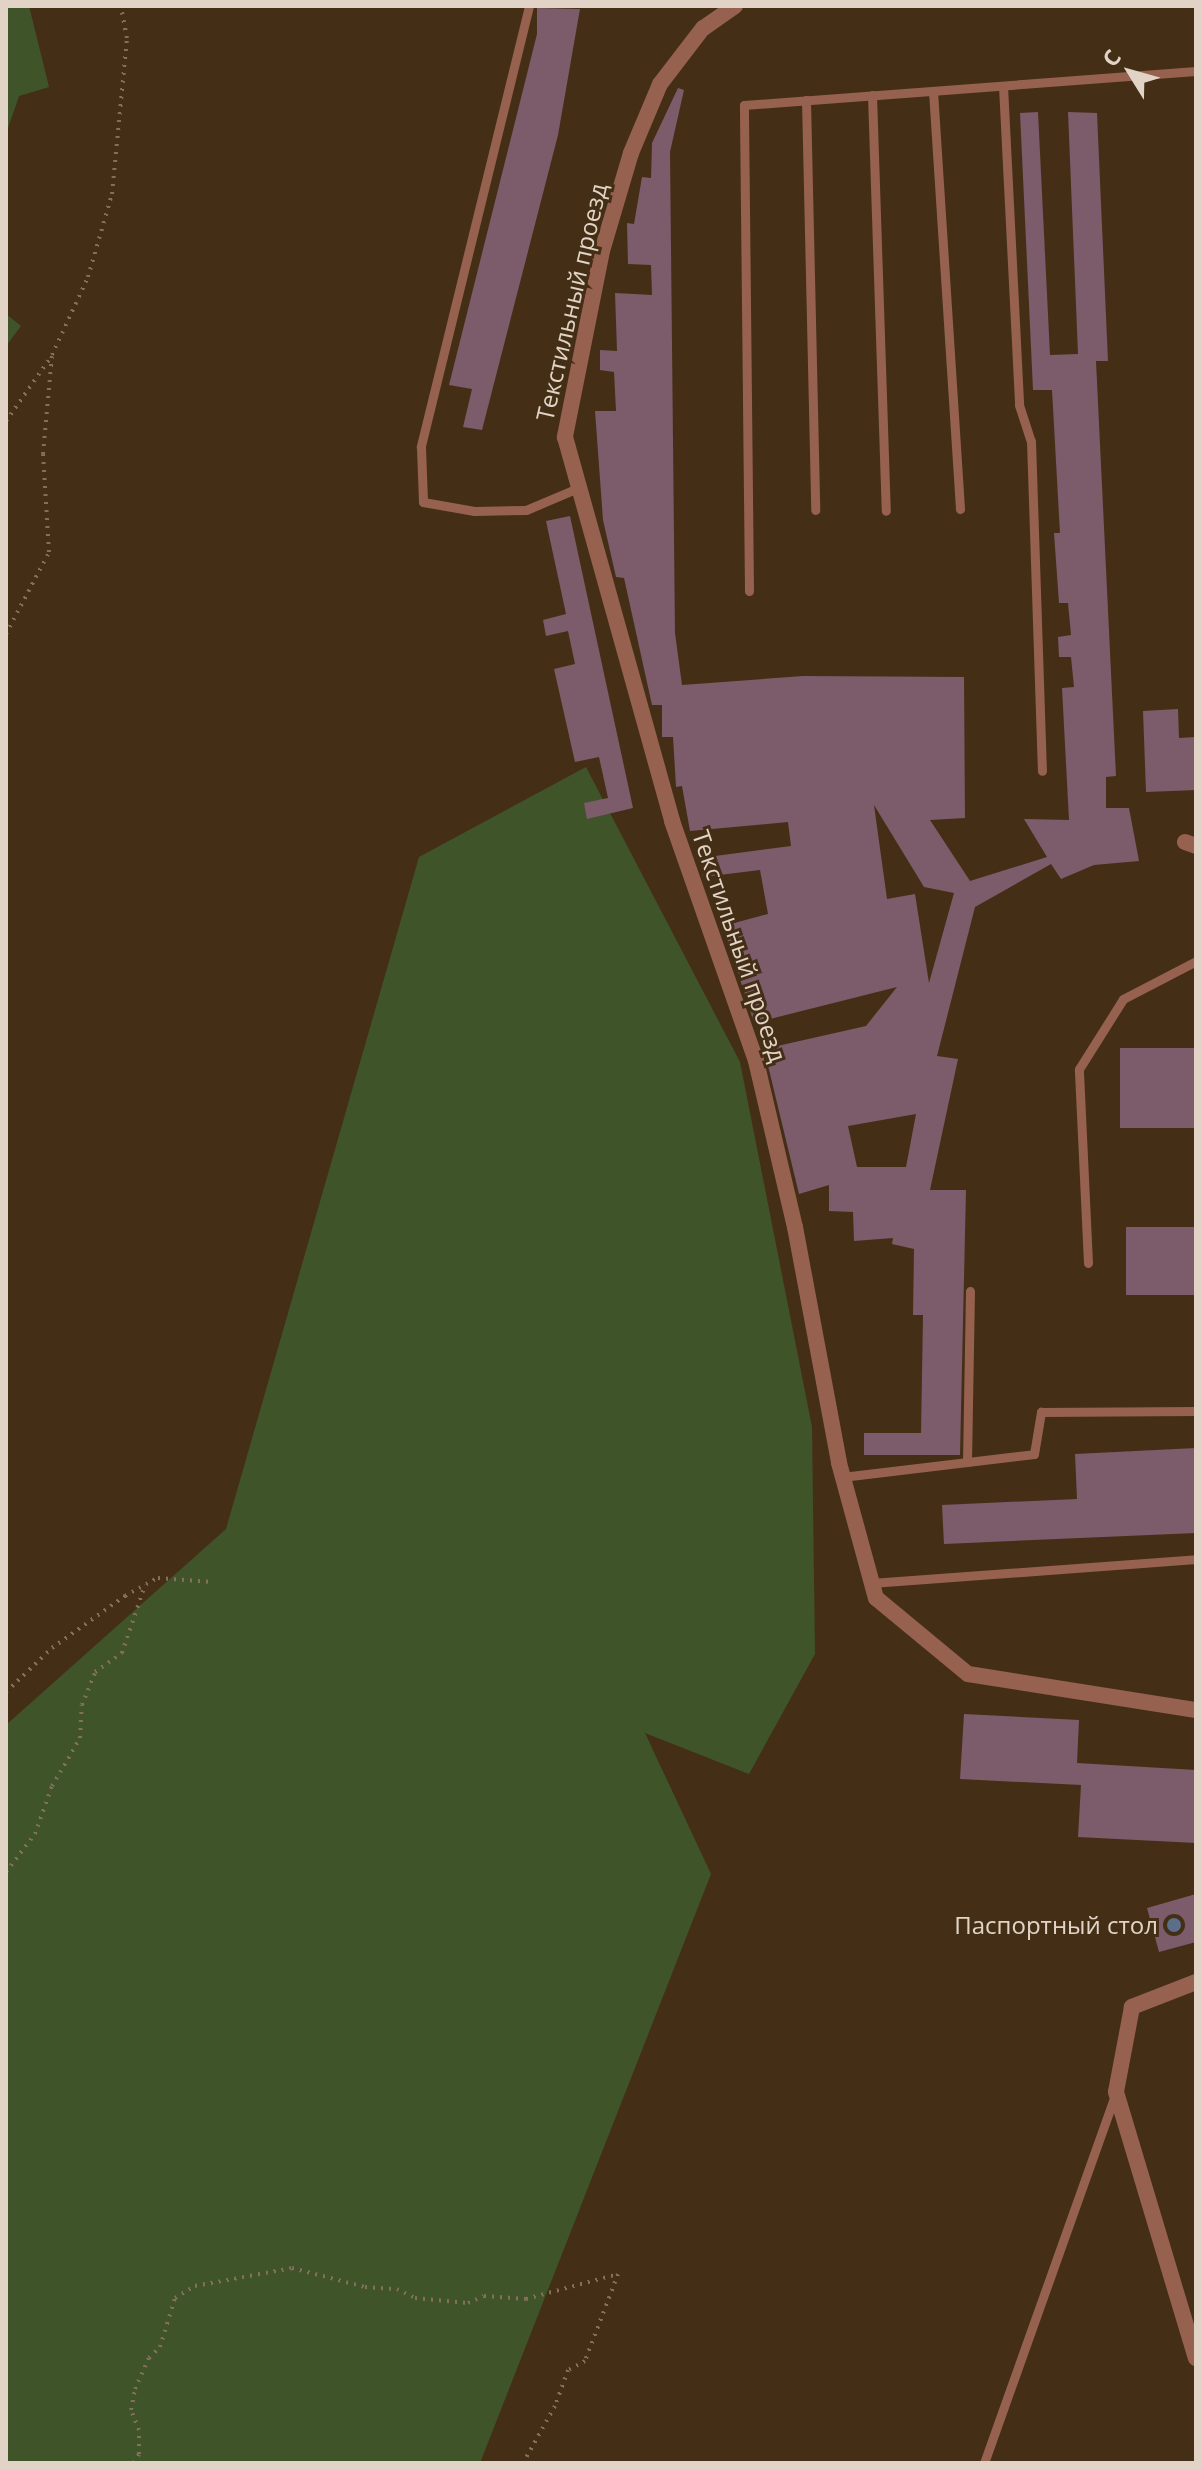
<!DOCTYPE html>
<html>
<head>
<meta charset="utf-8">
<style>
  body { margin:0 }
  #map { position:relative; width:1202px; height:2469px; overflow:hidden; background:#442f16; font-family:"Open Sans",sans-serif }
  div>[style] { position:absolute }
  .green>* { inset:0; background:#40542a }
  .building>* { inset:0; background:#7c5b6b; transform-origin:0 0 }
  .path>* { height:4px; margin-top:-2px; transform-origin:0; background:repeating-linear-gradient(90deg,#82705b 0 2px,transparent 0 8px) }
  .lane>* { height:9px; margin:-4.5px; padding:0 4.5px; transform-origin:4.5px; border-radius:4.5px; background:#976150 }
  .street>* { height:16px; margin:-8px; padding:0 8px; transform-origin:8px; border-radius:8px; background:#976150 }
  .dots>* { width:22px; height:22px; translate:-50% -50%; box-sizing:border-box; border:4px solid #442f16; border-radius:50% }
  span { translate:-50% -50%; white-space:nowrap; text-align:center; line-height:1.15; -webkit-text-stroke:6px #442f16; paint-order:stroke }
  .street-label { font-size:24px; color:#e1d4c6 }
  .poi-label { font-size:24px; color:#e1d4c6 }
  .right { translate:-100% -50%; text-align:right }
  .frame { position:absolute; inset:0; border:8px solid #e1d4c6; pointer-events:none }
  .north { position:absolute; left:1090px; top:32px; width:80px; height:80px; -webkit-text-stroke:6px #442f16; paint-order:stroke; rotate:307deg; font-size:22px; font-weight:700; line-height:32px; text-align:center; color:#e1d4c6 }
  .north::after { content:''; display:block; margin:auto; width:28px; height:36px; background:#e1d4c6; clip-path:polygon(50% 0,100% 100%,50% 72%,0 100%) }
</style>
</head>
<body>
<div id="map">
  <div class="green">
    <div style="clip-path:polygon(6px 6px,29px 6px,49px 87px,19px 96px,6px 134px)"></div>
    <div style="clip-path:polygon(6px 314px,21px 326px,6px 346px)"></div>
    <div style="clip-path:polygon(586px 767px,740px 1062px,812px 1427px,815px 1654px,749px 1774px,645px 1733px,711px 1874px,480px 2463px,6px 2463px,6px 1725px,226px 1529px,419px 857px)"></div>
  </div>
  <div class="building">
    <div style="clip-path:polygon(537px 8px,580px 9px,558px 135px,482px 430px,463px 427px,472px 389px,449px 385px,537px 34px)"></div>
    <div style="clip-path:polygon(evenodd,678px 88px,684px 90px,670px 152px,675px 633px,682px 685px,803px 676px,964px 677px,965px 818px,930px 820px,970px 881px,1047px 857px,1024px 819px,1069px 820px,1062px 688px,1074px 687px,1071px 657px,1059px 657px,1058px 637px,1071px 635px,1068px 603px,1059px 603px,1054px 533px,1060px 533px,1052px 390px,1033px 390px,1020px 113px,1038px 112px,1050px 355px,1078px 354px,1068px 112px,1097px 113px,1108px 361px,1096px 361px,1116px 776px,1106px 777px,1106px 808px,1129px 808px,1139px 861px,1094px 865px,1061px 879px,1051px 864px,975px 907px,937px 1056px,958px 1059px,930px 1190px,966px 1190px,960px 1455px,864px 1455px,864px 1433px,921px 1433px,923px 1315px,913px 1315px,914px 1249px,892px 1244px,893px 1238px,854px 1241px,853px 1212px,829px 1211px,829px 1185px,799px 1194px,764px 1049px,866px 1026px,897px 987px,754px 1023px,723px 926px,768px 914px,760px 870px,703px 877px,700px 858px,791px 846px,788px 822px,690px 831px,682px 786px,676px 787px,673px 737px,662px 737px,662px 705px,652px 705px,624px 578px,616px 577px,603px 520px,595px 411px,616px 411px,614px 372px,600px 370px,600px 350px,617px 351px,615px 293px,652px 295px,651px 265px,628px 264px,627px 223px,634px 224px,642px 177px,651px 178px,652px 143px,678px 88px,874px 805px,924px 887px,954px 893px,929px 983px,915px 894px,887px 899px,874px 805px,678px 88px,916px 1114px,906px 1167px,857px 1167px,848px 1126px,916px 1114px)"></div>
    <div style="clip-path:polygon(570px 516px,633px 808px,587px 819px,584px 803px,608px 798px,599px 757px,575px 762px,554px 669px,575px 664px,568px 631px,546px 636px,543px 620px,566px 614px,546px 521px)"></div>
    <div style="clip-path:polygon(1178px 709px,1179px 738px,1196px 737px,1196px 790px,1146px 792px,1143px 711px)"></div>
    <div style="left:1196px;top:1048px;width:80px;height:76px;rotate:90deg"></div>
    <div style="left:1196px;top:1227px;width:68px;height:70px;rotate:90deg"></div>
    <div style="clip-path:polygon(1196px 1448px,1196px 1533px,944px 1544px,942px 1505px,1077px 1499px,1075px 1454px)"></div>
    <div style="clip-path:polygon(964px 1714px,1079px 1720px,1077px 1763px,1196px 1770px,1196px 1843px,1078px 1837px,1081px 1785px,960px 1779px)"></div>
    <div style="clip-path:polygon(1196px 1894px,1196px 1942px,1159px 1952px,1147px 1908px)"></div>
  </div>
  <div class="path">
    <div style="left:6px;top:421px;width:78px;rotate:-54.9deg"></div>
    <div style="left:6px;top:634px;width:93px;rotate:-62.3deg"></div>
    <div style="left:49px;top:552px;width:98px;rotate:-93.5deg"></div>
    <div style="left:43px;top:454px;width:99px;rotate:-84.8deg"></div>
    <div style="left:52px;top:355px;width:86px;rotate:-65.2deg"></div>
    <div style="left:88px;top:277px;width:86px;rotate:-73.9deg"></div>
    <div style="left:112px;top:194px;width:157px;rotate:-84.5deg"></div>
    <div style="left:127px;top:38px;width:33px;rotate:-101deg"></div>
    <div style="left:6px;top:1692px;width:64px;rotate:-43.7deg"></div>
    <div style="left:52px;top:1648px;width:90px;rotate:-35.5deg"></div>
    <div style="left:125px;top:1596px;width:38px;rotate:-29deg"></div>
    <div style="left:158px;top:1578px;width:55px;rotate:4.2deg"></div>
    <div style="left:6px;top:1872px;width:48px;rotate:-52.7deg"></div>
    <div style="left:35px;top:1834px;width:51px;rotate:-70.5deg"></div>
    <div style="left:52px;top:1786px;width:56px;rotate:-59.7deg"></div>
    <div style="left:80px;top:1738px;width:33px;rotate:-87deg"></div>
    <div style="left:82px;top:1705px;width:35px;rotate:-68deg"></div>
    <div style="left:95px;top:1672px;width:33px;rotate:-35deg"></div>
    <div style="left:122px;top:1653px;width:72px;rotate:-71.3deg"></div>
    <div style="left:134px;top:2463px;width:10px;rotate:-61deg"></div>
    <div style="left:139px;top:2454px;width:24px;rotate:-90deg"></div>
    <div style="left:139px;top:2430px;width:22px;rotate:-112deg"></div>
    <div style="left:131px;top:2410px;width:21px;rotate:-79deg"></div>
    <div style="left:135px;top:2389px;width:34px;rotate:-66deg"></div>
    <div style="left:149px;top:2358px;width:16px;rotate:-45deg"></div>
    <div style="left:160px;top:2347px;width:51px;rotate:-73deg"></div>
    <div style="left:175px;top:2298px;width:23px;rotate:-31deg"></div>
    <div style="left:195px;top:2286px;width:99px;rotate:-10.5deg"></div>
    <div style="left:292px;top:2268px;width:75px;rotate:14.6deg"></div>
    <div style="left:365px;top:2287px;width:32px;rotate:4deg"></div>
    <div style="left:397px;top:2289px;width:20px;rotate:27deg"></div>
    <div style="left:415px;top:2298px;width:53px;rotate:5.4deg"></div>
    <div style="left:468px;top:2303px;width:17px;rotate:-24deg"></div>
    <div style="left:484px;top:2296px;width:42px;rotate:4.1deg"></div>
    <div style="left:526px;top:2299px;width:95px;rotate:-15.2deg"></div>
    <div style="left:618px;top:2274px;width:93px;rotate:110.8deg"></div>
    <div style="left:585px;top:2361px;width:19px;rotate:152deg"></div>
    <div style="left:568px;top:2370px;width:38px;rotate:110deg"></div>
    <div style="left:555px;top:2406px;width:65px;rotate:119.3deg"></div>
  </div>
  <div class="lane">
    <div style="left:529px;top:6px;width:454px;rotate:103.8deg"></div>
    <div style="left:421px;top:447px;width:55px;rotate:87.9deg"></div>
    <div style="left:423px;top:502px;width:52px;rotate:10deg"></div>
    <div style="left:474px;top:511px;width:52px;rotate:-1.1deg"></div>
    <div style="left:526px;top:510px;width:56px;rotate:-22.9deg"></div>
    <div style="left:1003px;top:86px;width:319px;rotate:87.1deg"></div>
    <div style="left:1019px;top:405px;width:38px;rotate:72deg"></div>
    <div style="left:1031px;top:441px;width:330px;rotate:88.1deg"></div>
    <div style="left:933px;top:91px;width:419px;rotate:86.3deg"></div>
    <div style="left:872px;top:95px;width:416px;rotate:88.1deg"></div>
    <div style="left:806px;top:100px;width:410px;rotate:88.7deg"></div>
    <div style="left:749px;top:591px;width:486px;rotate:-90.6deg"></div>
    <div style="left:744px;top:105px;width:453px;rotate:-4.3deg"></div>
    <div style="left:1088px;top:1263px;width:194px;rotate:-92.7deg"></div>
    <div style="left:1079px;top:1069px;width:83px;rotate:-57.8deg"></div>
    <div style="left:1123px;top:999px;width:82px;rotate:-27.5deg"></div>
    <div style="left:967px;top:1462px;width:171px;rotate:-89deg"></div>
    <div style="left:842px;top:1477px;width:193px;rotate:-6.8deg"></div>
    <div style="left:1034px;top:1454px;width:43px;rotate:-80.5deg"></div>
    <div style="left:1041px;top:1412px;width:155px;rotate:-0.4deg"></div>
    <div style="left:871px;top:1583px;width:326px;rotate:-4.2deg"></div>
    <div style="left:984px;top:2463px;width:391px;rotate:-70.4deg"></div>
  </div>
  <div class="street">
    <div style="left:735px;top:6px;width:39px;rotate:145deg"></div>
    <div style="left:703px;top:28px;width:71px;rotate:127.5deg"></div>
    <div style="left:660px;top:84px;width:75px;rotate:112.8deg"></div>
    <div style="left:631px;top:153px;width:102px;rotate:106.5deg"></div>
    <div style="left:602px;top:251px;width:190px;rotate:101.3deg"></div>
    <div style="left:565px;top:437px;width:399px;rotate:74.4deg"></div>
    <div style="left:672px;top:821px;width:254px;rotate:70.7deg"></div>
    <div style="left:756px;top:1061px;width:171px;rotate:76.8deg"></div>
    <div style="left:795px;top:1227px;width:240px;rotate:79.4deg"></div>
    <div style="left:839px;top:1463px;width:140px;rotate:74.7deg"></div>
    <div style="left:876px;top:1598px;width:119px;rotate:39.6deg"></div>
    <div style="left:968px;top:1674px;width:231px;rotate:9deg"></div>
    <div style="left:1185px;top:842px;width:12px;rotate:20deg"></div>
    <div style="left:1196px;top:1982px;width:69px;rotate:158.7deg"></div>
    <div style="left:1132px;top:2007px;width:86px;rotate:100.7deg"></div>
    <div style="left:1116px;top:2092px;width:278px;rotate:73.3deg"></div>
  </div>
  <div class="dots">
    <div style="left:1174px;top:1925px;background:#5c6f8a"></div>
  </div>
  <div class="street-label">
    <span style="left:571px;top:302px;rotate:-77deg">Текстильный проезд</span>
    <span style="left:740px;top:946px;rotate:71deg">Текстильный проезд</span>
  </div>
  <div class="poi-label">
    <span class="right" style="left:1158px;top:1925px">Паспортный стол</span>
  </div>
  <div class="frame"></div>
  <div class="north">С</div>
</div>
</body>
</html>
